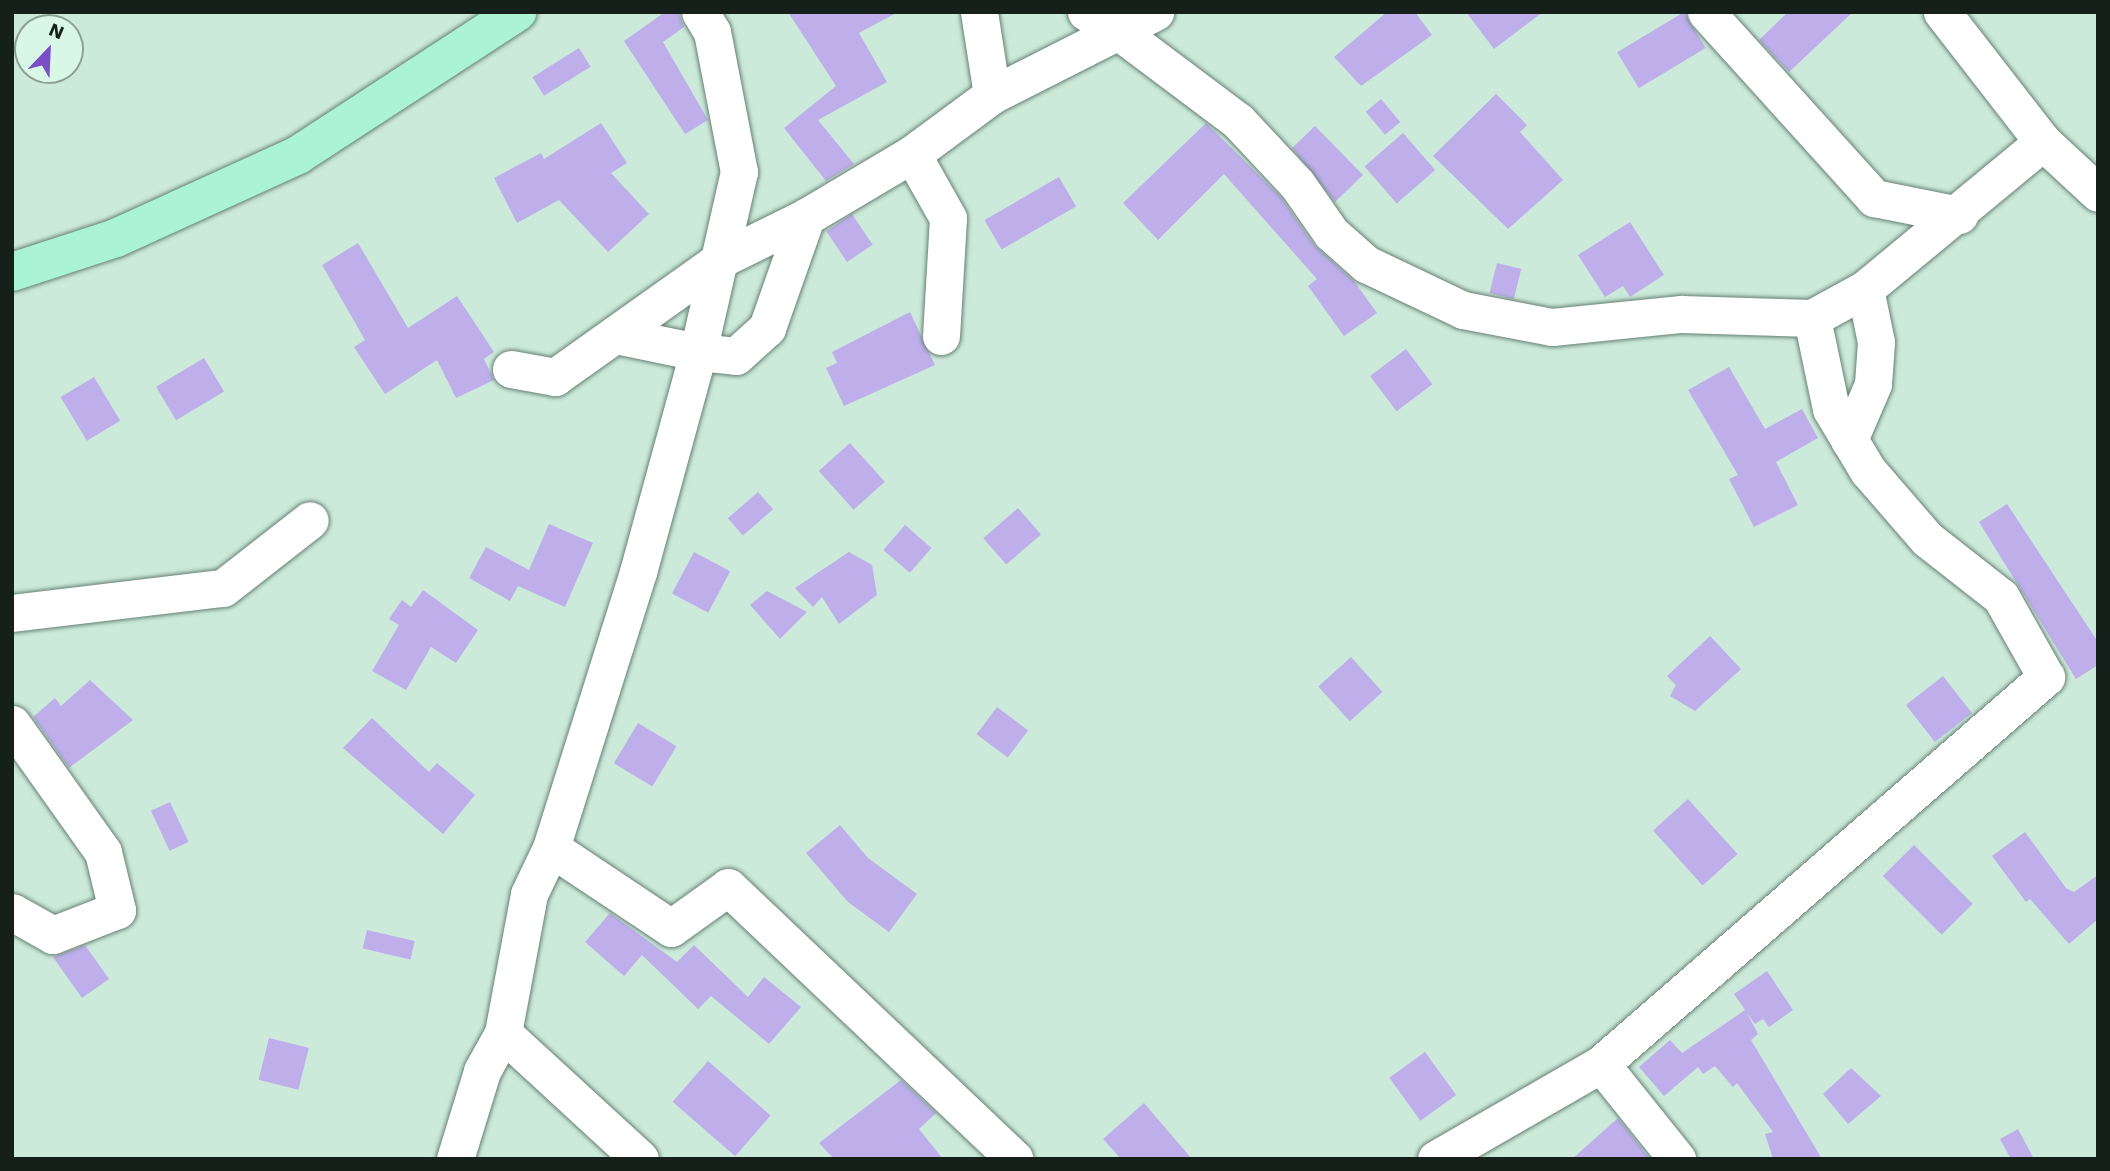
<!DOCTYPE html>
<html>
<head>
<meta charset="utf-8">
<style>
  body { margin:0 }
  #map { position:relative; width:2110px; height:1171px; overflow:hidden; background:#cceada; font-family:"Work Sans",sans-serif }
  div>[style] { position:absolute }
  .building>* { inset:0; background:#beafeb; transform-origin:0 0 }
  .roads { filter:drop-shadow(0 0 2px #668173) drop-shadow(0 0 2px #668173) }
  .minor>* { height:37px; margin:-18.5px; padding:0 18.5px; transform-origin:18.5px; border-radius:18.5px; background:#fff }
  .major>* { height:38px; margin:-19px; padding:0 19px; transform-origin:19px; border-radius:19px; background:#aaf4d3 }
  span { translate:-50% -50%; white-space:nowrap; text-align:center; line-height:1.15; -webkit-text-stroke:5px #d9f7e7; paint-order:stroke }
  .frame { position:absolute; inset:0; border:14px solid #15201a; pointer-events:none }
  .north { position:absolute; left:14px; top:14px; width:70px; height:70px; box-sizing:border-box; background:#d9f7e7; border:2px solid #8ba195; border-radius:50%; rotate:23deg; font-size:19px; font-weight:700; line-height:28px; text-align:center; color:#15201a }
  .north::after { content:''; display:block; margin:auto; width:24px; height:32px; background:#794ec7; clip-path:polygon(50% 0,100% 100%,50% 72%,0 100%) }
</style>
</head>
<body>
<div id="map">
  <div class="building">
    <div style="clip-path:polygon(665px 12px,678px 12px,684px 27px,663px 42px,708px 120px,685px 134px,624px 41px)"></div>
    <div style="clip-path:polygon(788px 12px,898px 12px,859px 33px,887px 82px,818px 120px,854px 164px,826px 181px,784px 128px,836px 86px)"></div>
    <div style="clip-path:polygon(1387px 12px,1415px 12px,1432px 35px,1361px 86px,1334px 57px)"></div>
    <div style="clip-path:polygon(1466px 12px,1543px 12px,1494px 49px)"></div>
    <div style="left:1684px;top:12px;width:42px;height:78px;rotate:59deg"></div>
    <div style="clip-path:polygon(1788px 12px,1853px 12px,1789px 72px,1759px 40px)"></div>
    <div style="left:579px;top:48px;width:22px;height:55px;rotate:58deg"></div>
    <div style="clip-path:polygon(1496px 94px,1527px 125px,1520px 132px,1563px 180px,1508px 229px,1433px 156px)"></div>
    <div style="left:1381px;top:99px;width:30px;height:20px;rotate:50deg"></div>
    <div style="clip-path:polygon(601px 123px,627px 163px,611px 173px,649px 214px,608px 252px,559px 200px,517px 223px,494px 178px,541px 153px,544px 159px)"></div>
    <div style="clip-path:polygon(1206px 123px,1281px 197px,1314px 245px,1354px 281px,1377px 313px,1344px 336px,1308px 286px,1317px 279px,1224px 174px,1158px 240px,1123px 203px)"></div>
    <div style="clip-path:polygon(1315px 126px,1363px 175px,1335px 202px,1292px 148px)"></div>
    <div style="left:1403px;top:133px;width:49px;height:51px;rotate:49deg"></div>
    <div style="left:1059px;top:177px;width:34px;height:86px;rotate:60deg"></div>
    <div style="left:852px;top:214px;width:37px;height:31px;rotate:56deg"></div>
    <div style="clip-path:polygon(1630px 222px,1664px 275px,1630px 297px,1623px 286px,1605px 297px,1578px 255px)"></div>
    <div style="clip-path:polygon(358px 243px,408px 328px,457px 296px,494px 352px,484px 359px,494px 380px,456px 398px,437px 360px,385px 394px,354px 347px,365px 340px,322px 265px)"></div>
    <div style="left:1497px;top:263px;width:25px;height:31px;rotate:14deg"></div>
    <div style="clip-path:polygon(910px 312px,935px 365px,844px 406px,826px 368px,837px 363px,832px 352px)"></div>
    <div style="left:1406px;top:349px;width:44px;height:45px;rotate:53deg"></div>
    <div style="left:204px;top:358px;width:39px;height:56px;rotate:59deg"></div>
    <div style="clip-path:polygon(1729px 367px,1765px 429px,1802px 409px,1818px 438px,1776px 462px,1798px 505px,1754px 527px,1729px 479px,1738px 475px,1688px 390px)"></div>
    <div style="left:94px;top:377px;width:51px;height:39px;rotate:59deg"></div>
    <div style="left:850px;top:443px;width:52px;height:42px;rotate:48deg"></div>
    <div style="left:758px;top:492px;width:23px;height:40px;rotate:49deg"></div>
    <div style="clip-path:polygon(2007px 504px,2098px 642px,2098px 665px,2076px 679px,1979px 522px)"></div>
    <div style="left:1018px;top:508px;width:35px;height:46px;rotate:49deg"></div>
    <div style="clip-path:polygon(549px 524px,593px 543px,565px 607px,518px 586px,510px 601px,469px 578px,486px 547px,529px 570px)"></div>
    <div style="left:905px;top:525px;width:35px;height:33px;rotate:41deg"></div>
    <div style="left:694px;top:552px;width:41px;height:47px;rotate:28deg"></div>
    <div style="clip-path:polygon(849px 552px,872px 565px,877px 595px,839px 624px,822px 597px,813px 607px,795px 588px)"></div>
    <div style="clip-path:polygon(423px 590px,478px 630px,456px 663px,431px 647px,406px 690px,372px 671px,399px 625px,389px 619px,402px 600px,411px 607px)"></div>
    <div style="clip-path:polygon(767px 591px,807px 612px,780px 639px,750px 605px)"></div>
    <div style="clip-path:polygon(1710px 636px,1741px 669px,1695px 711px,1670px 696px,1676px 685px,1667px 676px)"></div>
    <div style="left:1351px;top:657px;width:47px;height:44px;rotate:48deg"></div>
    <div style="left:1943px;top:676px;width:47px;height:47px;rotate:52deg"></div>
    <div style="clip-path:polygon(90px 680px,133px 720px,69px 768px,33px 717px,55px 698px,61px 706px)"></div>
    <div style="left:997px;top:707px;width:39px;height:34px;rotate:37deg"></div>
    <div style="clip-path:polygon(372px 718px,429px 772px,437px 763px,475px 795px,443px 834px,343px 748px)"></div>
    <div style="left:638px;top:723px;width:45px;height:47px;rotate:31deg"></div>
    <div style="left:1688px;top:799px;width:74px;height:47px;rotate:48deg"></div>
    <div style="left:170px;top:802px;width:44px;height:21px;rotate:65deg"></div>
    <div style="clip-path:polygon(840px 825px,868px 858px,917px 894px,889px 932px,848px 902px,806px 853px)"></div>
    <div style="clip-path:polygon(2025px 832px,2066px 888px,2074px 892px,2098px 875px,2098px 919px,2069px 944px,2030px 899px,2026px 902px,1992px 856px)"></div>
    <div style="left:1914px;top:845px;width:83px;height:44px;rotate:45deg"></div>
    <div style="clip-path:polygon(610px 913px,677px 962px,694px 945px,748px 997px,764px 977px,801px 1007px,769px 1044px,711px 996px,698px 1009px,642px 955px,624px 976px,585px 942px)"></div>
    <div style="left:367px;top:930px;width:49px;height:19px;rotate:13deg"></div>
    <div style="clip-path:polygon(85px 945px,109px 979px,82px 998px,53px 957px)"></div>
    <div style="clip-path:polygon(1767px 971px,1793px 1010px,1769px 1027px,1763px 1019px,1755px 1024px,1747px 1013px,1758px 1034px,1751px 1040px,1822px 1159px,1773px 1159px,1765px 1134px,1773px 1132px,1737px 1083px,1733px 1087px,1715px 1066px,1703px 1074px,1698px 1067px,1664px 1096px,1639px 1067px,1670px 1040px,1682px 1053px,1745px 1010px,1734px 994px)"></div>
    <div style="left:269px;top:1038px;width:41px;height:43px;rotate:14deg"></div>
    <div style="left:1425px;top:1052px;width:53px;height:44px;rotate:54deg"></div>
    <div style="left:708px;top:1061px;width:83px;height:54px;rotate:41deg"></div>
    <div style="clip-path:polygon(1851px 1068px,1881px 1096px,1848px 1124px,1823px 1094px)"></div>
    <div style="clip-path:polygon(901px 1080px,936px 1113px,919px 1129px,943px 1159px,834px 1159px,819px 1143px)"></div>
    <div style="clip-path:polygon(1144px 1103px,1192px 1159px,1121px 1159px,1103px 1139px)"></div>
    <div style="clip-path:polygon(1618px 1118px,1650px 1159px,1572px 1159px)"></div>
    <div style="clip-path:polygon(2018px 1129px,2034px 1159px,2011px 1159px,2000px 1139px)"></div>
  </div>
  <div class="roads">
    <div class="minor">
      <div style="left:1086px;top:12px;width:37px;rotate:31deg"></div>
      <div style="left:1118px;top:31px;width:42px;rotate:-27.2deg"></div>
      <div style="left:1706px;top:12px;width:251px;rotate:47.9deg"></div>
      <div style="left:1874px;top:198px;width:87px;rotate:11.3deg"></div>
      <div style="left:1942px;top:12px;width:165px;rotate:52.2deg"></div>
      <div style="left:2043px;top:142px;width:75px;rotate:42.8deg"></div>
      <div style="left:992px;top:95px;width:141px;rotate:-26.9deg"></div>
      <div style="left:1118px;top:31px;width:150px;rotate:36.9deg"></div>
      <div style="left:1238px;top:121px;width:86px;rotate:46.9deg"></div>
      <div style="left:1297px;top:184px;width:60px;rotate:55.2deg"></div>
      <div style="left:1331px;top:233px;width:47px;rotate:41.5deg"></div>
      <div style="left:1366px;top:264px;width:107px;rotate:25.4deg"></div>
      <div style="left:1463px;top:310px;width:91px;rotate:10.8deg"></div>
      <div style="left:1552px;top:327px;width:130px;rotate:-5.8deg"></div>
      <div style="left:1681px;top:314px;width:131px;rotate:1.7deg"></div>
      <div style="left:1812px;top:318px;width:60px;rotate:-28.7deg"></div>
      <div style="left:1865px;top:289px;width:231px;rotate:-39.6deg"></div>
      <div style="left:615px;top:335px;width:85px;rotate:11.6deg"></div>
      <div style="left:698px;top:352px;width:185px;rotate:-77.2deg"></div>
      <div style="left:739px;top:172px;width:143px;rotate:-100.9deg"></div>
      <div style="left:712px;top:32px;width:23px;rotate:-121deg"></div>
      <div style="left:941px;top:336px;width:118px;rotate:-86.6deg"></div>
      <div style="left:948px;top:218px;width:73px;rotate:-119.4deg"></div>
      <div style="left:912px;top:154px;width:99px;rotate:-36.4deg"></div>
      <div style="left:992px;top:95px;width:84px;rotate:-98.9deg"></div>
      <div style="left:511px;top:369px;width:45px;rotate:10.3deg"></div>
      <div style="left:555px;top:377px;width:204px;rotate:-35.4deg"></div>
      <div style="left:721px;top:259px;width:95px;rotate:-26.3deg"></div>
      <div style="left:1849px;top:440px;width:61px;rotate:-66.8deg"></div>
      <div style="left:1873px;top:384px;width:42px;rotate:-85.9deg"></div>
      <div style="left:1876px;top:342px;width:54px;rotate:-101.7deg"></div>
      <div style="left:12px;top:613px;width:212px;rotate:-6.8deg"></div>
      <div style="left:223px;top:588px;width:110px;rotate:-38deg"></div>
      <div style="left:12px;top:724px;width:157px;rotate:54.6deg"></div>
      <div style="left:103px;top:852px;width:60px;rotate:76.4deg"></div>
      <div style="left:117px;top:910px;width:69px;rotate:158.7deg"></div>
      <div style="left:53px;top:935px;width:47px;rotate:-150.7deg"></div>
      <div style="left:551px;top:848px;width:144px;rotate:33.7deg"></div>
      <div style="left:671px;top:928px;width:70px;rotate:-35.7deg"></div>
      <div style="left:728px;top:887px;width:395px;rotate:43.5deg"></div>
      <div style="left:503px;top:1033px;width:186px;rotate:42.6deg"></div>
      <div style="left:1601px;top:1064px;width:122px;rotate:51.3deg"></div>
      <div style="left:455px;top:1159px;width:92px;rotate:-72.9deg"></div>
      <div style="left:482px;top:1071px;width:43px;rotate:-61.1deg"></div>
      <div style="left:503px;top:1033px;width:141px;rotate:-79.4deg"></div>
      <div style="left:529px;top:894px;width:51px;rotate:-64.4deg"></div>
      <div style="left:551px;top:848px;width:289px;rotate:-72.5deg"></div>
      <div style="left:638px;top:572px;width:228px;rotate:-74.7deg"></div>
      <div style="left:698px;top:352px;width:38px;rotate:6deg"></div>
      <div style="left:736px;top:356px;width:42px;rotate:-42.1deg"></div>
      <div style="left:767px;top:328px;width:118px;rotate:-70.6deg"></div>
      <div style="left:806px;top:217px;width:123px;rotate:-30.7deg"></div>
      <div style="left:1436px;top:1159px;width:190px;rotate:-29.9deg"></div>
      <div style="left:1601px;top:1064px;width:590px;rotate:-41.01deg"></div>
      <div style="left:2046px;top:677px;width:92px;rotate:-119.4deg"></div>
      <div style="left:2001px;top:597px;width:94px;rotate:-141.9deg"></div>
      <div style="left:1927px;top:539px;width:90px;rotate:-130.9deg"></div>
      <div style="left:1868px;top:471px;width:72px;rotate:-120.8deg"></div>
      <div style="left:1831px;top:409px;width:93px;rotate:-101.8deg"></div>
    </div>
    <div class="major">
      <div style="left:12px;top:272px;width:109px;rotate:-18.1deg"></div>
      <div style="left:116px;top:238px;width:200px;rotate:-24.5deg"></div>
      <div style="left:298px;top:155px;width:262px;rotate:-33.1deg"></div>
    </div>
  </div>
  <div class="frame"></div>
  <div class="north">N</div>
</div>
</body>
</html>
